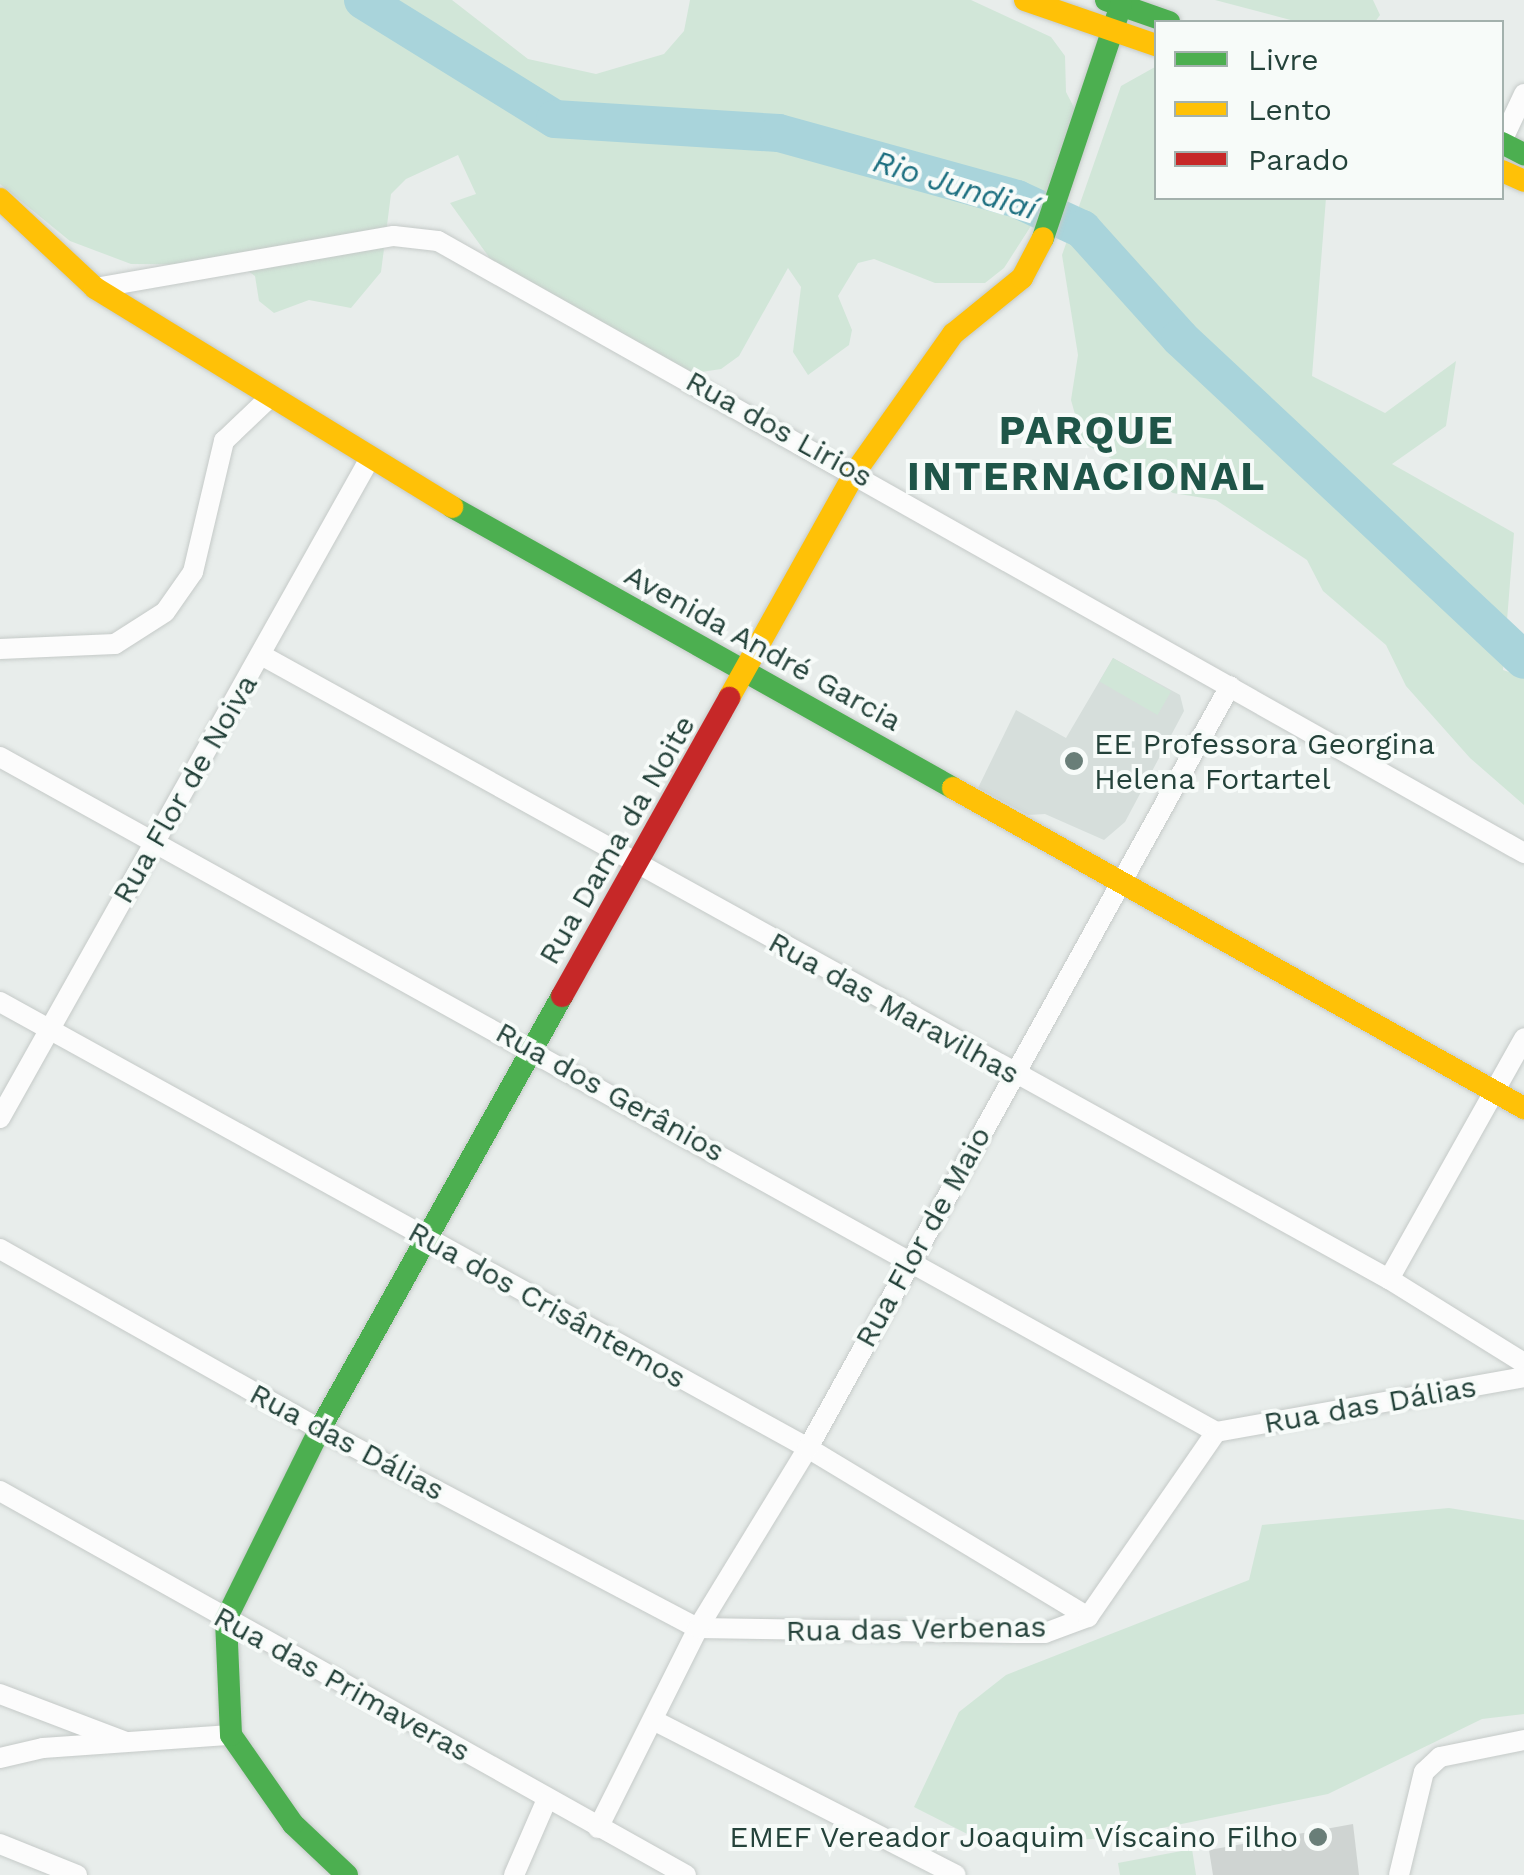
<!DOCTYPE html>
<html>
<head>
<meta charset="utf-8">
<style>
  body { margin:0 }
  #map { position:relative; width:1524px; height:1875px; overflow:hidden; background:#e8edeb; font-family:"Work Sans",sans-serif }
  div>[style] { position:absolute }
  .built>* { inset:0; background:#d6dedb }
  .green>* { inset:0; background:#d1e6d8; transform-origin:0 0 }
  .river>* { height:38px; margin:-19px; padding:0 19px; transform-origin:19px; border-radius:19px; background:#a9d4db }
  .building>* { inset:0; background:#cfd4d2 }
  .roads { filter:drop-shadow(0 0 2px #c5cac8) drop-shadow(0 0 2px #c5cac8) }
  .street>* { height:20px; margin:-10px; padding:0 10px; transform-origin:10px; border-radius:10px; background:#fcfcfc }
  .fast>* { height:22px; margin:-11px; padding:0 11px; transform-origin:11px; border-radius:11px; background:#4caf50 }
  .slow>* { height:22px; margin:-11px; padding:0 11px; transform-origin:11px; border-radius:11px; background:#ffc107 }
  .jam>* { height:22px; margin:-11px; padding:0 11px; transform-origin:11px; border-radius:11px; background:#c62828 }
  .dots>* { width:28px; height:28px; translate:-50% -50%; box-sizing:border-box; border:5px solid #f7fbf9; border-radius:50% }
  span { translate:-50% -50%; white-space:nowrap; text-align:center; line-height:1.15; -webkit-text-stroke:8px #f7fbf9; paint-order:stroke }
  .street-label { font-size:30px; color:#24423a }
  .poi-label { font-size:30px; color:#24423a }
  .left { translate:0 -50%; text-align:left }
  .right { translate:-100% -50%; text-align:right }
  .water-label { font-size:32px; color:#1c6f80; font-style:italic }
  .district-label { font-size:40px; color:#1f5548; font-weight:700; letter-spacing:2.5px }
  .legend { position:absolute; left:1154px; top:20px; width:350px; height:180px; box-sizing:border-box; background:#f7fbf9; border:2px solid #a3b1ad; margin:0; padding:12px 18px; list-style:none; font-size:30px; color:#24423a }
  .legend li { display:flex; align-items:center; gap:20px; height:50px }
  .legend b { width:50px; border:2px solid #a3b1ad }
</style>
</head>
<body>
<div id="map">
  <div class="built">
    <div style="clip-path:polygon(1113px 658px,1180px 695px,1184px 711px,1125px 822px,1104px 840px,1045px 814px,1028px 815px,978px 788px,1016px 710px,1066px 738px)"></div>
  </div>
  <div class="green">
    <div style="clip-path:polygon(0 0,452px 0,528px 59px,596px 74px,664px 54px,684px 31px,690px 0,971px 0,1051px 37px,1065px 56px,1066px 92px,1079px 117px,1047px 201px,1004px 268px,985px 283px,935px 283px,874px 259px,858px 263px,838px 296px,852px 330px,849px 345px,808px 375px,793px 352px,801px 287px,788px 268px,739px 356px,721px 369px,695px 373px,660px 364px,499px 271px,450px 203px,476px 194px,458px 155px,406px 179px,391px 194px,381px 272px,351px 308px,309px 300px,274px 313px,259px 301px,255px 276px,240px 265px,131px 264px,70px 241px,0 184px)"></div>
    <div style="clip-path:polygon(1215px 0,1373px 0,1380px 15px,1375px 22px,1298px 22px)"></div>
    <div style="clip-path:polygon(1155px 67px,1156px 198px,1326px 198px,1312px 376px,1385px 413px,1456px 361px,1446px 426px,1392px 464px,1514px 533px,1503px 670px,1524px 677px,1524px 805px,1470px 758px,1406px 686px,1386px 645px,1323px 591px,1307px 560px,1216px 500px,1173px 493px,1083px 443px,1071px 400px,1078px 355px,1062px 255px,1121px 86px)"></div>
    <div style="left:1113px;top:658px;width:67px;height:27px;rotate:30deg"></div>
    <div style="clip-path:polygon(1449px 1508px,1524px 1520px,1524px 1714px,1482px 1719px,1328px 1794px,1113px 1838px,987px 1844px,914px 1807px,959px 1712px,1006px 1675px,1249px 1580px,1262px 1525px)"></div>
    <div style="clip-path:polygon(1192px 1849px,1196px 1875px,1120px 1875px,1118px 1863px)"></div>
  </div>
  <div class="river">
    <div style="left:363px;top:0;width:226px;rotate:31.8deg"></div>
    <div style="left:555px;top:119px;width:224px;rotate:3.6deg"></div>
    <div style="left:779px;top:133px;width:247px;rotate:15.5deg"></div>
    <div style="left:1017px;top:199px;width:72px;rotate:24.8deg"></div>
    <div style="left:1082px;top:229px;width:147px;rotate:48deg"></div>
    <div style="left:1180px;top:338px;width:471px;rotate:43.1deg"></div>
  </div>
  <div class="building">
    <div style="clip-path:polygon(1353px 1824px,1359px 1875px,1213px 1875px,1209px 1850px)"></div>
  </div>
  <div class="roads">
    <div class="street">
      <div style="left:1502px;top:141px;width:52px;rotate:-64.9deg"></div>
      <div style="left:95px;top:288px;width:303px;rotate:-9.9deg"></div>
      <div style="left:394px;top:236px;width:44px;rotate:6.5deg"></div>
      <div style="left:438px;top:241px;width:1247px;rotate:29.4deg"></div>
      <div style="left:0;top:649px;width:115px;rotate:-2.5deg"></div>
      <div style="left:115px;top:644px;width:59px;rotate:-32.6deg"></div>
      <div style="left:165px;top:612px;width:49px;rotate:-55deg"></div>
      <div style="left:193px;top:572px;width:135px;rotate:-76.7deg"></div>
      <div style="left:224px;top:441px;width:62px;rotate:-43.7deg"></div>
      <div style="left:263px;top:656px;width:1287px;rotate:28.96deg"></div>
      <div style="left:1389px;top:1279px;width:159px;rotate:31.9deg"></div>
      <div style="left:0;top:757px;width:1391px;rotate:29.03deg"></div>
      <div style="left:0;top:1002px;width:923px;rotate:28.9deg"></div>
      <div style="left:808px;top:1448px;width:327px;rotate:31.1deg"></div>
      <div style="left:0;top:1118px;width:754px;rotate:-60.72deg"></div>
      <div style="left:0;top:1249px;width:367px;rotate:29.4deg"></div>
      <div style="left:320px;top:1429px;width:427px;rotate:27.8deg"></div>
      <div style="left:698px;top:1628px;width:319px;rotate:0.9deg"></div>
      <div style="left:1017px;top:1633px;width:28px"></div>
      <div style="left:1045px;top:1633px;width:46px;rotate:-20.4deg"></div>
      <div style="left:1088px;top:1617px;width:225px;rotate:-55.3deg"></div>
      <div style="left:1389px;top:1279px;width:276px;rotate:-60.7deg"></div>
      <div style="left:1216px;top:1432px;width:313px;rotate:-10.1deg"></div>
      <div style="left:0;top:1491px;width:786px;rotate:29.24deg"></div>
      <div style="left:0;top:1694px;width:133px;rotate:20.8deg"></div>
      <div style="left:653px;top:1720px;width:340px;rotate:27.1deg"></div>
      <div style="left:0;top:1758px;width:44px;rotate:-13.1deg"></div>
      <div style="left:43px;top:1748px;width:188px;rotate:-4deg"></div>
      <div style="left:598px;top:1828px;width:224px;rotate:-63.4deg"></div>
      <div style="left:698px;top:1628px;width:211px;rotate:-58.6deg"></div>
      <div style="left:808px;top:1448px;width:871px;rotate:-61.02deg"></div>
      <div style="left:0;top:1844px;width:83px;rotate:21.9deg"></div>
      <div style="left:514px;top:1875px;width:83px;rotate:-66.5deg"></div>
      <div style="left:1399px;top:1875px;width:106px;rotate:-76.4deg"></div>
      <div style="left:1424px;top:1772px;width:22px;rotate:-43deg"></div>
      <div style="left:1440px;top:1757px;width:86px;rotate:-11.4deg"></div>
    </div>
    <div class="fast">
      <div style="left:1106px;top:0;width:67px;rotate:19.2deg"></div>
      <div style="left:1502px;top:143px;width:25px;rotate:27deg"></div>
      <div style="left:1043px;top:238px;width:246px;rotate:-71.5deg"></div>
      <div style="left:452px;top:507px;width:574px;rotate:29.29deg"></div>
      <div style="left:347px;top:1875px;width:74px;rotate:-136.6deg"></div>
      <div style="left:293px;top:1824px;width:108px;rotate:-124.9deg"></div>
      <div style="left:231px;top:1735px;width:116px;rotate:-92.5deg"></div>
      <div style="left:226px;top:1619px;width:212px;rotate:-63.7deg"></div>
      <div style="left:320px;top:1429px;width:496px;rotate:-60.8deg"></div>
    </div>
    <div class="slow">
      <div style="left:1025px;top:0;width:139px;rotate:19deg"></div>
      <div style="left:1502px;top:171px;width:24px;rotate:24deg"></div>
      <div style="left:0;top:199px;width:130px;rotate:43.1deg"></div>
      <div style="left:95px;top:288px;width:419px;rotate:31.5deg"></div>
      <div style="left:729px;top:698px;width:260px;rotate:-60.8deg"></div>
      <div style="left:856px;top:471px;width:168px;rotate:-54.7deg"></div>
      <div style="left:953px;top:334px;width:89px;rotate:-39.1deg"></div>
      <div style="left:1022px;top:278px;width:45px;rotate:-62.3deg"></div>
      <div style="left:953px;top:788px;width:655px;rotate:29.27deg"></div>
    </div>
    <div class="jam">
      <div style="left:562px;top:996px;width:342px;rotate:-60.7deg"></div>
    </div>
  </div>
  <div class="dots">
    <div style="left:1074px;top:761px;background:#697e78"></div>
    <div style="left:1318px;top:1837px;background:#697e78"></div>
  </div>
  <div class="street-label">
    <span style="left:779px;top:429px;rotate:29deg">Rua dos Lirios</span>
    <span style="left:763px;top:648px;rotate:29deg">Avenida André Garcia</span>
    <span style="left:185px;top:789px;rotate:-60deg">Rua Flor de Noiva</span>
    <span style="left:617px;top:840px;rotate:-60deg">Rua Dama da Noite</span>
    <span style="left:894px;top:1008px;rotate:29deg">Rua das Maravilhas</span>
    <span style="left:610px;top:1092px;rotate:29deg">Rua dos Gerânios</span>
    <span style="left:923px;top:1237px;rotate:-61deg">Rua Flor de Maio</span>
    <span style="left:547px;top:1305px;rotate:29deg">Rua dos Crisântemos</span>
    <span style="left:1370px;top:1405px;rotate:-10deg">Rua das Dálias</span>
    <span style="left:347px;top:1442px;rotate:28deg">Rua das Dálias</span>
    <span style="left:916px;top:1629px;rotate:-1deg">Rua das Verbenas</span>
    <span style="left:342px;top:1684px;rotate:29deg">Rua das Primaveras</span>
  </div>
  <div class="poi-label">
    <span class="left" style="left:1094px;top:761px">EE Professora Georgina<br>Helena Fortartel</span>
    <span class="right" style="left:1298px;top:1837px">EMEF Vereador Joaquim Víscaino Filho</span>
  </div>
  <div class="water-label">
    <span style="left:955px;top:185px;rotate:17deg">Rio Jundiaí</span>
  </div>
  <div class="district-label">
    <span style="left:1087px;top:454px">PARQUE<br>INTERNACIONAL</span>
  </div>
  <ul class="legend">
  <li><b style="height:12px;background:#4caf50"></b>Livre</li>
  <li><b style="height:12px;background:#ffc107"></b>Lento</li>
  <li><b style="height:12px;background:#c62828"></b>Parado</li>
  </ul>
</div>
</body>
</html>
